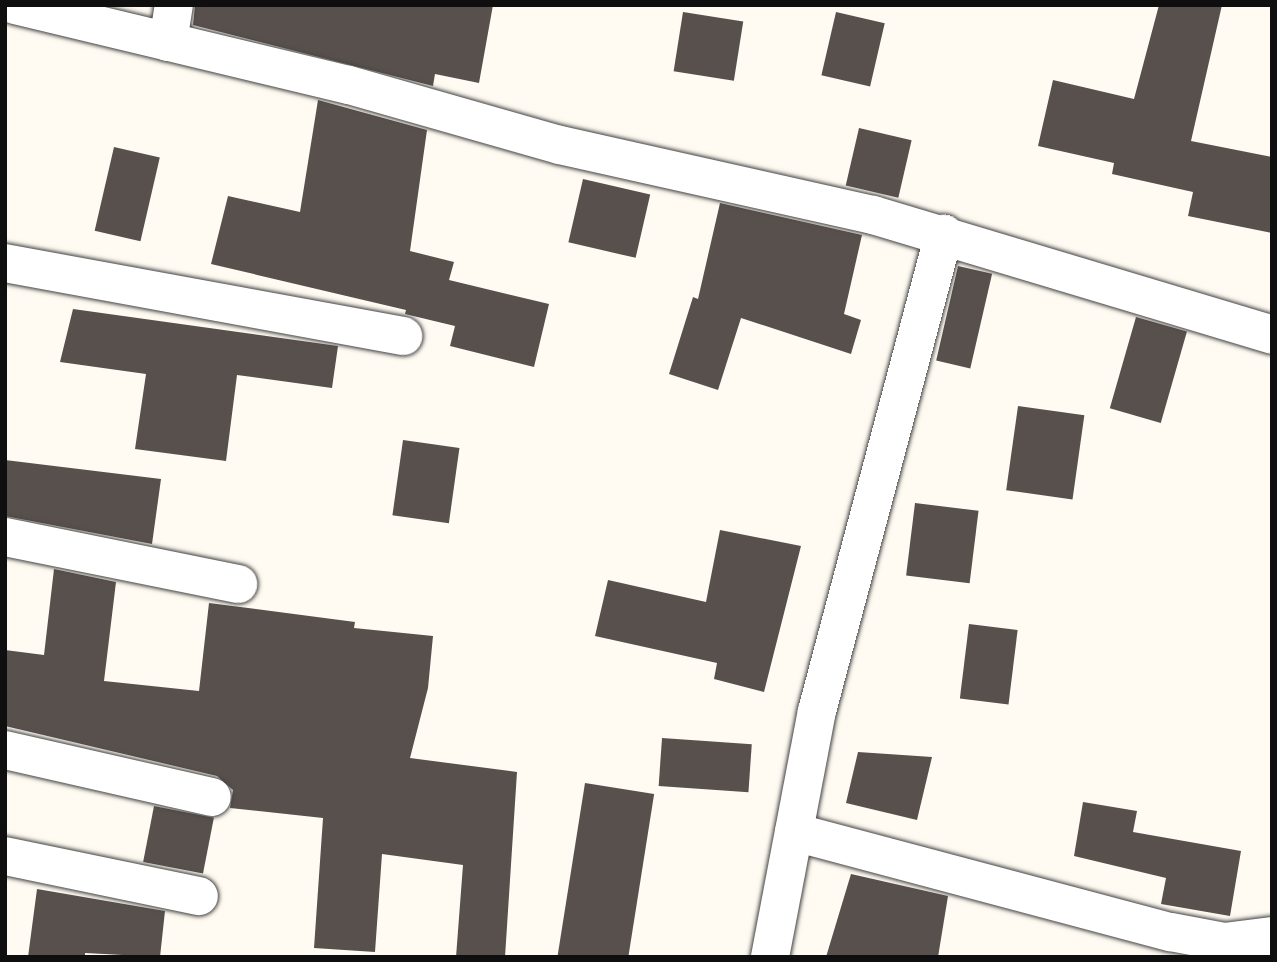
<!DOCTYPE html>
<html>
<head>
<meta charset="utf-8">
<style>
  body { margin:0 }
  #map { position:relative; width:1277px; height:962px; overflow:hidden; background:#fffbf2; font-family:"IBM Plex Serif",serif }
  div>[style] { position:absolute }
  .building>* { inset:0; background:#58504c; transform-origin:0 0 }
  .roads { filter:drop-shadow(0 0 2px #424242) drop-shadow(0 0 2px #424242) }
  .minor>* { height:38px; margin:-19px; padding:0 19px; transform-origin:19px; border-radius:19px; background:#fff }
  span { translate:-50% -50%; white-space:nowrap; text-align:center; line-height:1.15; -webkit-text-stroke:7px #fff; paint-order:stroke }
  .frame { position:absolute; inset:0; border:7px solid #0f0f0f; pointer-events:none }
</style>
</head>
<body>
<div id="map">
  <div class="building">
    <div style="clip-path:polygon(195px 5px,493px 5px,479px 83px,435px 74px,433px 86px,193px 25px)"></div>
    <div style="clip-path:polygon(1159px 5px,1222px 5px,1191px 141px,1272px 157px,1272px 233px,1188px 216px,1193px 192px,1112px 174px,1114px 163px,1038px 146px,1053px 80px,1134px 99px)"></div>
    <div style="left:683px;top:12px;width:61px;height:60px;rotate:9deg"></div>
    <div style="left:836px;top:12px;width:50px;height:65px;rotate:13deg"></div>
    <div style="clip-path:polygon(318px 100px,427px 130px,410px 251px,454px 262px,449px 280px,549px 304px,534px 367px,450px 346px,455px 326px,405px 314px,406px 310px,211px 264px,228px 196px,300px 212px)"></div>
    <div style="left:859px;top:128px;width:54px;height:59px;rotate:13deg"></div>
    <div style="left:114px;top:147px;width:47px;height:86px;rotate:13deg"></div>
    <div style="left:583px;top:179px;width:69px;height:65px;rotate:13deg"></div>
    <div style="clip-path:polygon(720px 203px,862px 235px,844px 314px,861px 320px,851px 354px,741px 318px,718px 390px,669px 374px,693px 297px,698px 299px)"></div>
    <div style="left:958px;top:266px;width:35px;height:97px;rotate:13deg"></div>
    <div style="clip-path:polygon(73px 309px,338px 346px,332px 388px,237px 375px,226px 461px,135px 449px,146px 374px,60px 362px)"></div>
    <div style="left:1136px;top:317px;width:53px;height:95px;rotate:16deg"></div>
    <div style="left:1018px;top:406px;width:67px;height:85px;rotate:8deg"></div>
    <div style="left:403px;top:440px;width:57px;height:76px;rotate:8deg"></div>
    <div style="clip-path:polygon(5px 460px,161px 479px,152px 544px,5px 516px)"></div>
    <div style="left:915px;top:503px;width:64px;height:73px;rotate:7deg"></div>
    <div style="clip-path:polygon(720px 530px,801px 546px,764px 692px,714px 679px,717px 663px,595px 636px,608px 580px,706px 602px)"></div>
    <div style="clip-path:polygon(54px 569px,116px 582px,104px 681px,199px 691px,209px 603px,355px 622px,354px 628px,433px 636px,428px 688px,410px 758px,517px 772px,505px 957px,456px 957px,463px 865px,382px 854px,375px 952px,314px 948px,323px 818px,230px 808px,233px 790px,217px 776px,5px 726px,5px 650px,44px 655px)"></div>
    <div style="left:969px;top:624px;width:49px;height:75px;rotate:7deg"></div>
    <div style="left:662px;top:738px;width:90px;height:48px;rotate:4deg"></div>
    <div style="clip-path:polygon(858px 752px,932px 757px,917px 820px,846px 803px)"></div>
    <div style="left:585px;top:783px;width:70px;height:176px;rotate:9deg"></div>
    <div style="clip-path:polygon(1083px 802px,1137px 811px,1133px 832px,1241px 851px,1230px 916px,1161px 904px,1166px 878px,1074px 856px)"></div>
    <div style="left:154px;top:806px;width:61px;height:57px;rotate:11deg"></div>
    <div style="clip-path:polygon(851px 874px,948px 896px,938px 957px,826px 957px)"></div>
    <div style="clip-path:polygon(37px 889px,165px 911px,160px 957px,85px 953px,85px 957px,28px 957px)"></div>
  </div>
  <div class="roads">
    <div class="minor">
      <div style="left:15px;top:5px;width:343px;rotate:13.5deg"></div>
      <div style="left:349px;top:85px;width:219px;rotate:15.9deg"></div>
      <div style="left:560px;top:145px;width:321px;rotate:12.6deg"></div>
      <div style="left:873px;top:215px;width:417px;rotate:16.7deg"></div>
      <div style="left:168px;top:42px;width:37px;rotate:-81deg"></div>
      <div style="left:5px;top:263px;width:405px;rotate:10.4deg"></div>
      <div style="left:5px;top:537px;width:238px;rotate:11.4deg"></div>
      <div style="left:5px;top:750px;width:212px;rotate:12.8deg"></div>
      <div style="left:794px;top:832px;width:390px;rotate:14.9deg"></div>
      <div style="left:1171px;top:932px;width:54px;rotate:10.7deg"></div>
      <div style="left:1224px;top:942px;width:48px;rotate:-7.1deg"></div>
      <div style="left:5px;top:856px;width:198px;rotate:11.7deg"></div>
      <div style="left:770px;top:957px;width:250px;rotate:-79.2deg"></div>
      <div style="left:817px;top:711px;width:494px;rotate:-75.1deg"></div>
    </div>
  </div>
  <div class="frame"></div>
</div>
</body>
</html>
